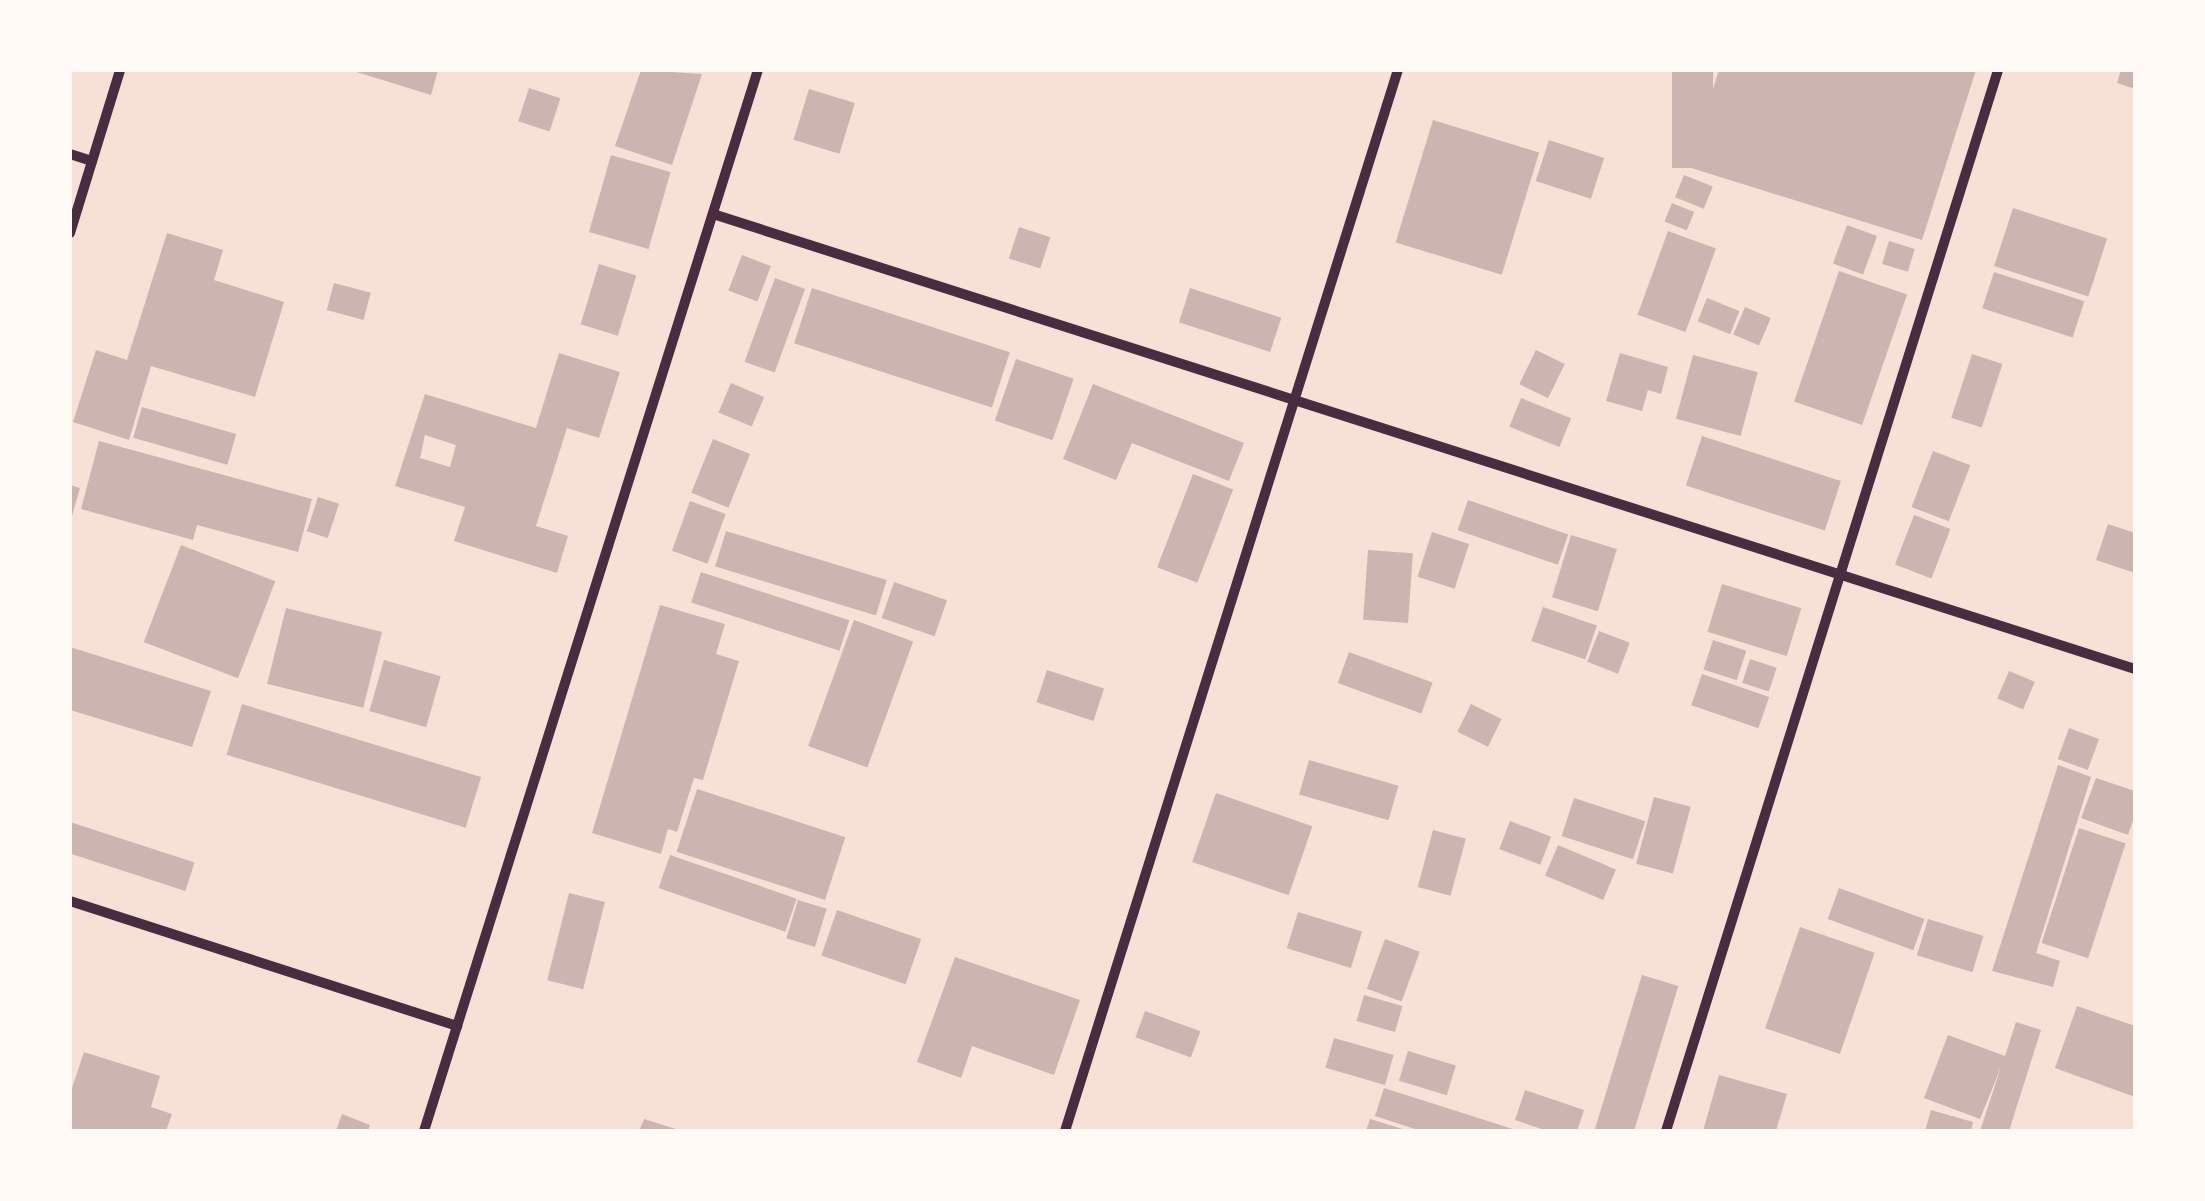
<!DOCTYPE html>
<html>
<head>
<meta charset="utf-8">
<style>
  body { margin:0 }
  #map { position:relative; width:2205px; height:1201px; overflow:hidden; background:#f7e1d7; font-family:Barlow,sans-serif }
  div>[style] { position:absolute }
  .building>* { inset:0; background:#ccb4b1; transform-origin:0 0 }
  .minor>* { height:10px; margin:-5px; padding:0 5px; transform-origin:5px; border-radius:5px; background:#4a2c40 }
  span { translate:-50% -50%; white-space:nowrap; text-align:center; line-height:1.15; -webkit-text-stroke:10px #fffaf5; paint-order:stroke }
  .frame { position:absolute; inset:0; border:72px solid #fffaf5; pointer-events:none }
</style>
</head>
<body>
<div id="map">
  <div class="building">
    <div style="clip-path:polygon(350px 70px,438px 70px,431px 95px)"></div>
    <div style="clip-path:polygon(641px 70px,702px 74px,672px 165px,615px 146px)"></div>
    <div style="left:1672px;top:70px;width:41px;height:98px"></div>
    <div style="clip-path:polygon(1719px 70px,1976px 70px,1922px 240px,1688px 167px)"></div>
    <div style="clip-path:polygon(2121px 70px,2135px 70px,2135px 89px,2117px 83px)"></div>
    <div style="left:529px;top:88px;width:33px;height:35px;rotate:18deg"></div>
    <div style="left:809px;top:89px;width:48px;height:53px;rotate:17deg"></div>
    <div style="left:1433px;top:120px;width:111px;height:128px;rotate:17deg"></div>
    <div style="left:1549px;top:140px;width:58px;height:43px;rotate:18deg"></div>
    <div style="left:611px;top:155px;width:62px;height:80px;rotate:16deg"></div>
    <div style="left:1684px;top:175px;width:31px;height:24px;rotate:22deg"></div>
    <div style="left:1672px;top:203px;width:24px;height:20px;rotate:22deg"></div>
    <div style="left:2013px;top:208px;width:99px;height:61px;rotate:18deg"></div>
    <div style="left:1847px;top:225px;width:32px;height:41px;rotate:20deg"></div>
    <div style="left:1019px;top:227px;width:33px;height:33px;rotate:18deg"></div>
    <div style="left:1668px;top:231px;width:51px;height:89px;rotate:20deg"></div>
    <div style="clip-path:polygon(167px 233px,223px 250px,214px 280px,284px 302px,255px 397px,151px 366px,129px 440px,73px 422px,96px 350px,127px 360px)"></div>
    <div style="left:1889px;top:241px;width:27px;height:24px;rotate:17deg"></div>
    <div style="left:742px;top:255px;width:31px;height:38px;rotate:21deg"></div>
    <div style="left:599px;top:264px;width:39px;height:63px;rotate:17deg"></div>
    <div style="left:1839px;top:271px;width:72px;height:138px;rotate:19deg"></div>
    <div style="left:1994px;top:272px;width:95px;height:38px;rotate:18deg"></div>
    <div style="left:775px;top:278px;width:32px;height:89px;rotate:20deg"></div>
    <div style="left:334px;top:283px;width:38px;height:28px;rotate:15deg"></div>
    <div style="left:812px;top:288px;width:208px;height:58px;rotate:18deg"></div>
    <div style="left:1190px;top:288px;width:96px;height:36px;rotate:18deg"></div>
    <div style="left:1707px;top:298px;width:35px;height:25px;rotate:22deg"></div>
    <div style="left:1745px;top:307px;width:28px;height:30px;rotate:23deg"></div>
    <div style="left:1536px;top:350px;width:32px;height:38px;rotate:26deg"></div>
    <div style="clip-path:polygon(evenodd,559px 353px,620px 372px,599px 438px,567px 428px,536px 526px,568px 536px,557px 573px,454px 541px,465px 507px,395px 486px,425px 394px,536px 428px,559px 353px,425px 435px,456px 445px,450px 467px,420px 458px,425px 435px)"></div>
    <div style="clip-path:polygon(1620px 353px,1668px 367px,1661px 394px,1648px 390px,1642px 411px,1606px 401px)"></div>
    <div style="left:1972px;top:354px;width:32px;height:67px;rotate:18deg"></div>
    <div style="left:1693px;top:355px;width:67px;height:66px;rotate:15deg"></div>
    <div style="left:1016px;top:359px;width:61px;height:65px;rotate:19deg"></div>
    <div style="left:731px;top:383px;width:36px;height:32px;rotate:23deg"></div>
    <div style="clip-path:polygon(1093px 384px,1244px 443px,1229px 481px,1132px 443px,1116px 480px,1063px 459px)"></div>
    <div style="left:1521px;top:398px;width:54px;height:31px;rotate:22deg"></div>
    <div style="left:142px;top:407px;width:98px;height:32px;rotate:16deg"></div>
    <div style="left:1702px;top:436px;width:146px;height:52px;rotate:18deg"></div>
    <div style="left:713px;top:439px;width:40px;height:58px;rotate:22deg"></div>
    <div style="clip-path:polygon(99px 441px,312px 499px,298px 552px,197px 525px,193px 540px,81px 509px)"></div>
    <div style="left:1933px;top:451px;width:40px;height:60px;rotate:21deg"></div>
    <div style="left:1193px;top:474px;width:43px;height:100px;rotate:21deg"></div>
    <div style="clip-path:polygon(70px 485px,80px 488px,71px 519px,70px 519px)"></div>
    <div style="left:318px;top:497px;width:22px;height:36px;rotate:18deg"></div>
    <div style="left:1468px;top:500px;width:106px;height:32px;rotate:19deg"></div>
    <div style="left:690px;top:501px;width:38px;height:53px;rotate:20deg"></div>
    <div style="left:1914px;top:515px;width:39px;height:53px;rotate:21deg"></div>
    <div style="clip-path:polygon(2108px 524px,2135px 533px,2135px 573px,2096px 560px)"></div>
    <div style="left:726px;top:531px;width:168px;height:37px;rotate:17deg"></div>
    <div style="left:1432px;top:532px;width:39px;height:47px;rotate:18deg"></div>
    <div style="left:1571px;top:535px;width:48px;height:65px;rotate:17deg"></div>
    <div style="left:181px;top:545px;width:101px;height:104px;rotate:21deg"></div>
    <div style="left:1368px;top:550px;width:45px;height:70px;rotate:4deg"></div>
    <div style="left:701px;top:572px;width:156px;height:32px;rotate:18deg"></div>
    <div style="left:894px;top:582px;width:56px;height:38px;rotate:19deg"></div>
    <div style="left:1722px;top:584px;width:83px;height:50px;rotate:17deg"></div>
    <div style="clip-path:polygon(660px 605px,725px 624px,716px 654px,739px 661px,703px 780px,694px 778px,677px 832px,668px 829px,661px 854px,592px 833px)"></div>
    <div style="left:1543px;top:607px;width:57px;height:36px;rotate:19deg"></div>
    <div style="left:286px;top:608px;width:99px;height:78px;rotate:14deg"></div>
    <div style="left:854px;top:620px;width:63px;height:134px;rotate:20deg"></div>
    <div style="left:1599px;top:631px;width:33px;height:33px;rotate:21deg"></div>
    <div style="left:1713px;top:640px;width:35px;height:31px;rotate:18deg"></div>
    <div style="clip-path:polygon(70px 647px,211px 691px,192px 747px,70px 710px)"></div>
    <div style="left:1349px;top:652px;width:89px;height:33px;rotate:20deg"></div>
    <div style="left:1750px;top:659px;width:28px;height:25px;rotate:18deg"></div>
    <div style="left:384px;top:660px;width:59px;height:53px;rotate:16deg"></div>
    <div style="left:1047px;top:670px;width:60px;height:34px;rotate:18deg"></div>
    <div style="left:2009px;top:671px;width:28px;height:30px;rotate:23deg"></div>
    <div style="left:1702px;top:674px;width:71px;height:33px;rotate:19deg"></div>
    <div style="left:242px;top:704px;width:250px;height:53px;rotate:17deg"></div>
    <div style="left:1471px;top:704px;width:34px;height:31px;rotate:26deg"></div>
    <div style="left:2069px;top:728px;width:32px;height:33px;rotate:20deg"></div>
    <div style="left:1309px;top:760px;width:93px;height:36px;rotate:16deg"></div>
    <div style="clip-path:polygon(2058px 765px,2091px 777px,2036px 953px,2060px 961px,2053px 987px,1992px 971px)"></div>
    <div style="clip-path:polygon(2096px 778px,2135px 791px,2135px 815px,2128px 835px,2081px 818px)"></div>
    <div style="left:697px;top:789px;width:156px;height:66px;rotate:18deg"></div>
    <div style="left:1216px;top:793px;width:102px;height:73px;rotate:19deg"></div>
    <div style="left:1654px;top:797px;width:38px;height:69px;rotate:15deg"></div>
    <div style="left:1574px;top:798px;width:75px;height:40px;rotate:18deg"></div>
    <div style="left:1510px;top:821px;width:44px;height:30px;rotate:21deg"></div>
    <div style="left:70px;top:822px;width:131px;height:30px;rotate:18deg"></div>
    <div style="left:2079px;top:828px;width:49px;height:121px;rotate:18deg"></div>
    <div style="left:1433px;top:830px;width:34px;height:59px;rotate:15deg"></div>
    <div style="left:1558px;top:845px;width:63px;height:33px;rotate:23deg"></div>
    <div style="left:670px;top:855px;width:134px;height:35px;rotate:19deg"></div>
    <div style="left:1839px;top:888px;width:91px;height:33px;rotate:20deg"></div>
    <div style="left:569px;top:893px;width:37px;height:90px;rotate:14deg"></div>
    <div style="left:798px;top:900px;width:30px;height:40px;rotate:17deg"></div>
    <div style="left:837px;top:910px;width:89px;height:48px;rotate:19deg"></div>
    <div style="left:1298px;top:912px;width:67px;height:38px;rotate:17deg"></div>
    <div style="left:1928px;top:919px;width:58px;height:38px;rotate:17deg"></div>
    <div style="left:1800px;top:927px;width:79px;height:107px;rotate:19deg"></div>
    <div style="left:1385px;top:939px;width:37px;height:53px;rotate:20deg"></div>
    <div style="clip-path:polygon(955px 957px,1080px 1000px,1054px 1075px,972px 1046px,961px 1078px,917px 1062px)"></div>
    <div style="left:1642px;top:975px;width:38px;height:163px;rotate:17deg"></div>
    <div style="left:1364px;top:995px;width:40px;height:27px;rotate:16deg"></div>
    <div style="clip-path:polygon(2077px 1006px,2135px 1026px,2135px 1097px,2055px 1068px)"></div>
    <div style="left:1145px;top:1011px;width:59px;height:28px;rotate:20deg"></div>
    <div style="clip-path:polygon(2016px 1022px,2041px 1030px,2009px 1131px,1980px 1131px,2001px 1067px,1980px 1119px,1924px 1098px,1948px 1035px,2005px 1056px)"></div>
    <div style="left:1334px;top:1038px;width:62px;height:31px;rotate:16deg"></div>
    <div style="left:1408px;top:1051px;width:50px;height:31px;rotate:17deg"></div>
    <div style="clip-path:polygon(84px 1052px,160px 1076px,151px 1107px,172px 1114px,166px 1131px,70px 1131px,70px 1094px)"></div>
    <div style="clip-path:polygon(1719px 1075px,1787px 1094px,1776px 1131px,1703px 1131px)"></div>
    <div style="clip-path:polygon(1384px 1088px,1516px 1130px,1516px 1131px,1421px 1131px,1375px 1116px)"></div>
    <div style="clip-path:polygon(1525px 1090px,1584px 1110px,1577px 1131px,1547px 1131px,1515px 1120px)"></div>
    <div style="clip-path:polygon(1931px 1110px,1973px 1122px,1971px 1131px,1925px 1131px)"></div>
    <div style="clip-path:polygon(342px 1114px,370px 1125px,368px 1131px,336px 1131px)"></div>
    <div style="clip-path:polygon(644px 1119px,679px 1130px,679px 1131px,639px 1131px)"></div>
    <div style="clip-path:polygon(1370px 1119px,1406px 1130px,1406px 1131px,1366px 1131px)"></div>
  </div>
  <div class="minor">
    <div style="left:70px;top:154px;width:23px;rotate:18deg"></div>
    <div style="left:713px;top:214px;width:1493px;rotate:17.74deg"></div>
    <div style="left:70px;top:233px;width:170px;rotate:-72.9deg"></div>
    <div style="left:70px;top:901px;width:407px;rotate:17.9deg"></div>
    <div style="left:424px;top:1131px;width:1112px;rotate:-72.53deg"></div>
    <div style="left:1065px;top:1131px;width:1112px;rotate:-72.58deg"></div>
    <div style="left:1666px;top:1131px;width:1112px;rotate:-72.62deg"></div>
  </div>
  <div class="frame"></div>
</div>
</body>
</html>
